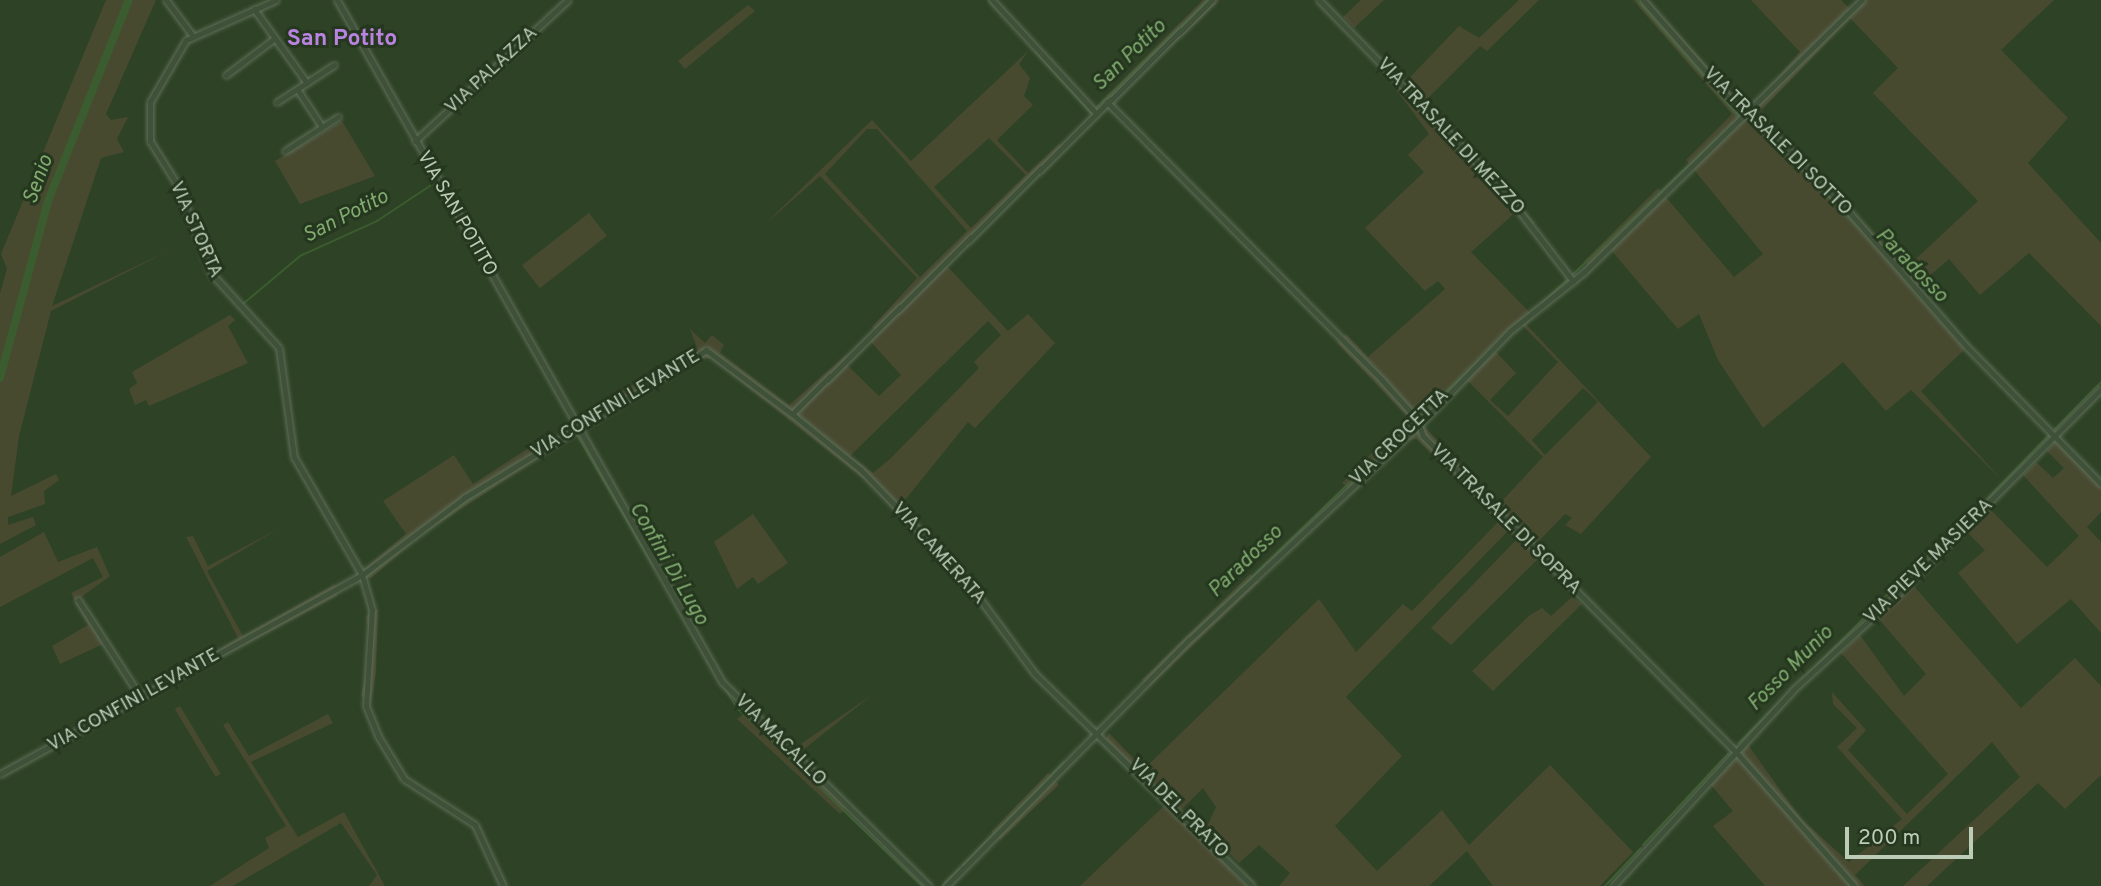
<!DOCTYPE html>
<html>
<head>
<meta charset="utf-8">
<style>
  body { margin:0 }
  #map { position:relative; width:2101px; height:886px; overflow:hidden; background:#2e4225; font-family:Overpass,sans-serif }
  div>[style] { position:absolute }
  .green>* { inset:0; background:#484a30; transform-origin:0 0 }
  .stream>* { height:2px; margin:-1px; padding:0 1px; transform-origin:1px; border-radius:1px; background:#3b5c2f }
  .river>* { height:8px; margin:-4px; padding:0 4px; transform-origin:4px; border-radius:4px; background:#3b5c2f }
  .roads { filter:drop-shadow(0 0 2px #5e6f58) drop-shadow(0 0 2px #5e6f58) }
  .minor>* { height:5px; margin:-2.5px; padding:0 2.5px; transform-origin:2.5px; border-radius:2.5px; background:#40513a }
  span { translate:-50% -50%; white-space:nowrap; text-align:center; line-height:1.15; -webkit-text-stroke:6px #25371f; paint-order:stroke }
  .street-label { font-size:19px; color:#bcccb7 }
  .water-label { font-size:21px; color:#81ab6f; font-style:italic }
  .quarter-label { font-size:23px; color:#b984e0; font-weight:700 }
  .scale { position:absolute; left:1845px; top:827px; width:128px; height:32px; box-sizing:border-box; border:4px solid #bcccb7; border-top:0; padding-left:9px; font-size:21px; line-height:24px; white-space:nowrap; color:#bcccb7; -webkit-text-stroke:5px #25371f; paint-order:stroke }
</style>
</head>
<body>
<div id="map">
  <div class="green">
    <div style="clip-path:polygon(106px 0,156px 0,106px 114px,111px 120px,128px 117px,117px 139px,124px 152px,101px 158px,52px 306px,170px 250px,51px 311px,19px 436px,11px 496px,56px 474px,59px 480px,44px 491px,45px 504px,8px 517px,8px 525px,33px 517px,36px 525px,0 544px,0 293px,7px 269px,1px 254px)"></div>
    <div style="clip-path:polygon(1203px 0,1220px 0,1112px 101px,1106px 96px)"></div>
    <div style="clip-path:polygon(1361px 0,1384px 0,1354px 28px,1343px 17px)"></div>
    <div style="clip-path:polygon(evenodd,1519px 0,1539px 0,1487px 51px,1480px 46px,1426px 100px,1535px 223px,1529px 228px,1516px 212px,1471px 252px,1534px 317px,1526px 324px,1651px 457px,1581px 534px,1565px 525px,1572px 518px,1565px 514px,1535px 545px,1543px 554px,1451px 645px,1431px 628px,1517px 539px,1507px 532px,1346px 697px,1402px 756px,1335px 826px,1377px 871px,1442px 810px,1469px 845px,1550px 765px,1633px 852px,1600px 886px,1493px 886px,1467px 851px,1429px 886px,1279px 886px,1290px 873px,1259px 845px,1239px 863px,1206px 829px,1216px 807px,1203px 788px,1178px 813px,1246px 886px,1080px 886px,1165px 805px,1103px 744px,1109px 733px,1144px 769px,1319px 599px,1356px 652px,1403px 604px,1412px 611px,1498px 522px,1417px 439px,1408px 440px,1351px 491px,1342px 483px,1408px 417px,1337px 343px,1346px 334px,1368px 357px,1445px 289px,1438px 281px,1425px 291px,1365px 228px,1424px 172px,1408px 155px,1429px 134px,1397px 91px,1459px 26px,1479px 38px,1519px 0,1522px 325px,1558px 362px,1508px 416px,1490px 400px,1516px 373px,1495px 351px,1522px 325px,1519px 0,1466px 379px,1543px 457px,1498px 505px,1423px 425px,1466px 379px,1519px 0,1583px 388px,1598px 402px,1545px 455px,1532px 440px,1583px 388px)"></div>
    <div style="clip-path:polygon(evenodd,1633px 0,1647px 0,1748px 111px,1800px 52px,1751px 0,1841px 0,1850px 9px,1858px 0,2054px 0,2001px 50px,2068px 118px,2028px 163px,2101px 243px,2101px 326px,2029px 253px,1980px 295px,1949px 259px,1913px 290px,1965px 349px,1921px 391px,2002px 480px,1911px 390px,1886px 411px,1843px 362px,1763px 428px,1718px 360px,1699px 314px,1678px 329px,1611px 250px,1591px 269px,1584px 261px,1658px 188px,1734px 277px,1763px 254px,1686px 160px,1732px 114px,1633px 0,1850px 18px,1898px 68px,1873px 93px,1978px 201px,1906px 268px,1758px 114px,1850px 18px)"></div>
    <div style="clip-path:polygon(748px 5px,755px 11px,685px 69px,678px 61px)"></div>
    <div style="clip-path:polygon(evenodd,1028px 51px,1019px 64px,1030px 78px,1024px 96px,1033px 105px,997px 140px,1028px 173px,1059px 144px,1064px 148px,946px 265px,1008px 331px,1028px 314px,1055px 343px,975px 428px,968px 422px,901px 505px,982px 592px,973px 598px,869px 483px,711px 358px,699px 359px,596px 421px,587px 411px,697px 348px,690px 329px,705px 343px,712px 335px,724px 345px,720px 353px,789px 405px,847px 354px,847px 365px,879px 396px,901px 375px,870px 341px,878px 333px,872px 327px,917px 278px,820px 176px,763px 226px,872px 120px,911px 161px,1028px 51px,867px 129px,877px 129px,967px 231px,920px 277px,825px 174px,867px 129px,1028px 51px,989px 138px,1026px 175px,971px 228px,934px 187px,989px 138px,1028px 51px,988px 321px,1001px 335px,974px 362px,979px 368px,890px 459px,873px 473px,850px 456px,988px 321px)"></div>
    <div style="clip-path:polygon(342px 121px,375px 176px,300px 204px,275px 161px)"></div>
    <div style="left:589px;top:213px;width:29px;height:85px;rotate:52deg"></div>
    <div style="clip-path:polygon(230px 315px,235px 320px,228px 326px,248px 363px,149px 406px,146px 400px,135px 405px,129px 389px,137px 383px,132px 372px)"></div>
    <div style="clip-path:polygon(544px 438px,552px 449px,417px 538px,370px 579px,365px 568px,406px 534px,383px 501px,454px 455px,473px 484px)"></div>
    <div style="clip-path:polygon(2057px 440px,2101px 488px,2101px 512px,2087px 527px,2101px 542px,2101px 633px,2071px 599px,2017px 644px,1958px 573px,1985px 550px,1967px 532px,1990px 509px,2047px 567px,2079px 536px,2023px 475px,2036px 462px,2053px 478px,2064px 468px,2047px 451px)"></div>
    <div style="clip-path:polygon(753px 514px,788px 563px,758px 584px,753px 577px,737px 589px,714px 542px)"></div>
    <div style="clip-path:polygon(280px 528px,207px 571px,243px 636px,335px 584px,337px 596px,191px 673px,189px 668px,238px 638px,186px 537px,193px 536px,208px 566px)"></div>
    <div style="clip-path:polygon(44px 532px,58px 562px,97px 547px,110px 576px,80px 598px,103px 644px,60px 664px,52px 646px,88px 625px,71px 593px,103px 577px,93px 558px,0 607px,0 557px)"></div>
    <div style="clip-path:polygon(1250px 574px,1259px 582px,1150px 686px,1142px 680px)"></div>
    <div style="clip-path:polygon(1912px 584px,2021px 708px,2075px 658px,2101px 686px,2101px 775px,2065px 809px,2038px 783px,1927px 886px,1903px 886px,2020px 777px,1992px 742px,1855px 875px,1865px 886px,1765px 886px,1713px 826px,1733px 811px,1711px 785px,1748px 745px,1802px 820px,1849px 862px,1902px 819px,1837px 747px,1857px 728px,1833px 704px,1832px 692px,1866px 730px,1848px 750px,1907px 814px,1948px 774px,1841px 653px,1860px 635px,1904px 696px,1926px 674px,1878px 618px)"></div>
    <div style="clip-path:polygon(1572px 597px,1582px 604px,1493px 691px,1472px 671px,1530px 615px,1542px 608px,1551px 616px)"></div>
    <div style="clip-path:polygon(378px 609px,376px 672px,371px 703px,361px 696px,371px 648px,366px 616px)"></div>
    <div style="clip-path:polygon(873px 694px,798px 754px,849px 804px,840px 814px,737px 719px,752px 708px,795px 748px)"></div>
    <div style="left:180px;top:706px;width:79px;height:6px;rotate:59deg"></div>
    <div style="clip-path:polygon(328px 714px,333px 723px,251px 762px,298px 837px,344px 812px,385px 886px,369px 886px,377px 875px,341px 823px,233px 886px,210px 886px,269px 848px,265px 838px,286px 826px,223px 725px,228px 722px,249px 756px)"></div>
    <div style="clip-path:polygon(1048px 773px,1059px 785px,1000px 840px,991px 832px)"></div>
  </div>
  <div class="stream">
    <div style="left:988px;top:0;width:20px;rotate:45deg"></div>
    <div style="left:1637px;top:0;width:152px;rotate:49deg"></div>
    <div style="left:1036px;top:52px;width:82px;rotate:48deg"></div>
    <div style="left:1095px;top:109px;width:157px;rotate:-44deg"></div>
    <div style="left:1751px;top:118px;width:167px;rotate:45.5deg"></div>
    <div style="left:1573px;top:274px;width:231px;rotate:-43.2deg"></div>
    <div style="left:243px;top:304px;width:75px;rotate:-40.1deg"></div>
    <div style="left:300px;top:256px;width:85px;rotate:-24.4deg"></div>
    <div style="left:377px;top:221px;width:67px;rotate:-33.5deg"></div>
    <div style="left:1419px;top:416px;width:201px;rotate:-42.6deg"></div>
    <div style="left:2055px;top:429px;width:66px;rotate:-45.6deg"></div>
    <div style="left:576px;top:433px;width:155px;rotate:59.8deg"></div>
    <div style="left:1989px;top:497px;width:86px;rotate:-45.9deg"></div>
    <div style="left:441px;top:519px;width:82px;rotate:-34.1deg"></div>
    <div style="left:1964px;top:523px;width:33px;rotate:-46deg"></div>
    <div style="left:366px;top:578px;width:38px;rotate:-40deg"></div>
    <div style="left:1874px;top:607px;width:117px;rotate:-43.3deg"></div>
    <div style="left:707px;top:660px;width:57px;rotate:58deg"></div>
    <div style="left:737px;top:708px;width:257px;rotate:43.9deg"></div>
    <div style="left:1153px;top:673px;width:362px;rotate:-44.1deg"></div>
    <div style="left:1739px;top:743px;width:178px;rotate:-45deg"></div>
    <div style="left:1643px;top:845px;width:125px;rotate:-47deg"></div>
    <div style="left:963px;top:865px;width:144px;rotate:-45.6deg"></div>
    <div style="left:942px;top:886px;width:24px;rotate:-45deg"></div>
    <div style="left:1605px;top:886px;width:52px;rotate:-46.5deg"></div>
  </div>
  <div class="river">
    <div style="left:0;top:378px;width:183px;rotate:-74.8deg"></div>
    <div style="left:48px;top:201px;width:217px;rotate:-68.1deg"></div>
  </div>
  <div class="roads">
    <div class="minor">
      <div style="left:166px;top:0;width:44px;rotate:53.4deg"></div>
      <div style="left:276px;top:0;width:98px;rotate:156deg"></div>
      <div style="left:186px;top:40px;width:72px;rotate:120.1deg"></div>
      <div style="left:150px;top:102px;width:39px;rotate:90deg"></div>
      <div style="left:150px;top:141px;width:53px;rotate:58.1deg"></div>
      <div style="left:178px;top:186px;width:94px;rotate:68.9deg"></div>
      <div style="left:212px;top:274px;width:100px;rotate:47.8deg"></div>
      <div style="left:279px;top:348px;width:110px;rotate:82.2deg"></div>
      <div style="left:294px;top:457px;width:136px;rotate:60deg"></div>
      <div style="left:362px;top:575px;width:36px;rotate:74deg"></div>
      <div style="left:372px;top:610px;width:96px;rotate:93.6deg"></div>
      <div style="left:366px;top:706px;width:32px;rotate:68deg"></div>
      <div style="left:378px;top:736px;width:50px;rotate:58.8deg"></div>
      <div style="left:404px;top:779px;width:85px;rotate:32.9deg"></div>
      <div style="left:475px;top:825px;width:67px;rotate:65.3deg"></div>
      <div style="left:337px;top:0;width:783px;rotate:60.55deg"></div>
      <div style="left:722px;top:682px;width:291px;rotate:44.6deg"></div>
      <div style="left:992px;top:0;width:154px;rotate:47.4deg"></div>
      <div style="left:1319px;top:0;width:260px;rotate:45.8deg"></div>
      <div style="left:1500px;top:186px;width:120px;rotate:52.5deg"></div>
      <div style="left:1643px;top:0;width:150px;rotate:48.8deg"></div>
      <div style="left:1742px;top:113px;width:15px;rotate:16deg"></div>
      <div style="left:1756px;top:117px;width:132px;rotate:45.6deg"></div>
      <div style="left:1848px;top:211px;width:181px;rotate:48.8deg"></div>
      <div style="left:1967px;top:347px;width:192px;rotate:45.6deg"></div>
      <div style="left:254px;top:9px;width:91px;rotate:54.4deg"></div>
      <div style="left:226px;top:75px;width:61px;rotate:-37.1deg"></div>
      <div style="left:277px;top:102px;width:68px;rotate:-33deg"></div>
      <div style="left:1107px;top:102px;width:390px;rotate:45.3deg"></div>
      <div style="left:1381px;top:379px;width:54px;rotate:48deg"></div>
      <div style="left:1417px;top:419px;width:18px;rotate:71deg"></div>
      <div style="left:1423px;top:436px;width:445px;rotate:45.3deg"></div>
      <div style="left:1736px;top:752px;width:179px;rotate:48.6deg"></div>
      <div style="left:322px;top:127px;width:19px;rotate:-32deg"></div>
      <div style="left:415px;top:141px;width:208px;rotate:-42.7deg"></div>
      <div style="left:285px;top:151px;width:44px;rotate:-33deg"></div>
      <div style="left:322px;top:127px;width:45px;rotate:-123.3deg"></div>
      <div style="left:792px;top:414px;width:89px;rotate:39.1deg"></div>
      <div style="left:861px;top:470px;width:147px;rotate:46.1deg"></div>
      <div style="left:963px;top:576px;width:122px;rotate:53.7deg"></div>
      <div style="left:1035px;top:674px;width:303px;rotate:44.3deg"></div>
      <div style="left:78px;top:600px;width:117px;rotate:57.3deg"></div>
      <div style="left:0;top:774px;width:413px;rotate:-28.8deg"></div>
      <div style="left:362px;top:575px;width:128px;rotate:-37deg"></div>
      <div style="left:464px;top:498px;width:284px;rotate:-31.4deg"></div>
      <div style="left:706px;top:350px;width:107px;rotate:36.7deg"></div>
      <div style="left:792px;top:414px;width:590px;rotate:-44.59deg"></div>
      <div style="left:946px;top:886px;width:347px;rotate:-45.4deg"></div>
      <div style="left:1190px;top:639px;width:312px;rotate:-43.1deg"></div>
      <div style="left:1418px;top:426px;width:132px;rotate:-45.9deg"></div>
      <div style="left:1510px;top:331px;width:95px;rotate:-38.6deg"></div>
      <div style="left:1584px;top:272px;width:389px;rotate:-44.4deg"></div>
      <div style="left:1613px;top:886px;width:266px;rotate:-47.4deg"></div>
      <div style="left:1793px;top:690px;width:145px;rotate:-42.5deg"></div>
      <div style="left:1900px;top:592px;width:286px;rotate:-45.3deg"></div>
    </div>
  </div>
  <div class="street-label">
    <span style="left:492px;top:71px;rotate:-43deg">VIA PALAZZA</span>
    <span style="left:1450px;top:137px;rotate:47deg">VIA TRASALE DI MEZZO</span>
    <span style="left:1777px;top:142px;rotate:45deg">VIA TRASALE DI SOTTO</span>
    <span style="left:456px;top:214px;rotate:60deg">VIA SAN POTITO</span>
    <span style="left:195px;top:230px;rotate:66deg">VIA STORTA</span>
    <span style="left:616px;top:405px;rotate:-31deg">VIA CONFINI LEVANTE</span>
    <span style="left:1400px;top:438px;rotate:-44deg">VIA CROCETTA</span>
    <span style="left:1505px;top:520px;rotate:45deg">VIA TRASALE DI SOPRA</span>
    <span style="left:938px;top:554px;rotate:48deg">VIA CAMERATA</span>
    <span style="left:1929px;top:562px;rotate:-44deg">VIA PIEVE MASIERA</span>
    <span style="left:134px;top:701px;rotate:-29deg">VIA CONFINI LEVANTE</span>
    <span style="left:780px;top:741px;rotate:45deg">VIA MACALLO</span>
    <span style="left:1178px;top:809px;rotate:45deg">VIA DEL PRATO</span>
  </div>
  <div class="water-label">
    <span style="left:1130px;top:56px;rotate:-44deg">San Potito</span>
    <span style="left:39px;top:180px;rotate:-70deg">Senio</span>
    <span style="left:346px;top:217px;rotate:-27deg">San Potito</span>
    <span style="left:1911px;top:266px;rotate:46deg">Paradosso</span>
    <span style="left:1246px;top:562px;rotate:-44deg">Paradosso</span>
    <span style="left:668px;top:564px;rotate:60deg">Confini Di Lugo</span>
    <span style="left:1791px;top:669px;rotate:-45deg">Fosso Munio</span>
  </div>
  <div class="quarter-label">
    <span style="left:342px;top:40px">San Potito</span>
  </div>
  <div class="scale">200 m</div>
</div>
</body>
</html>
